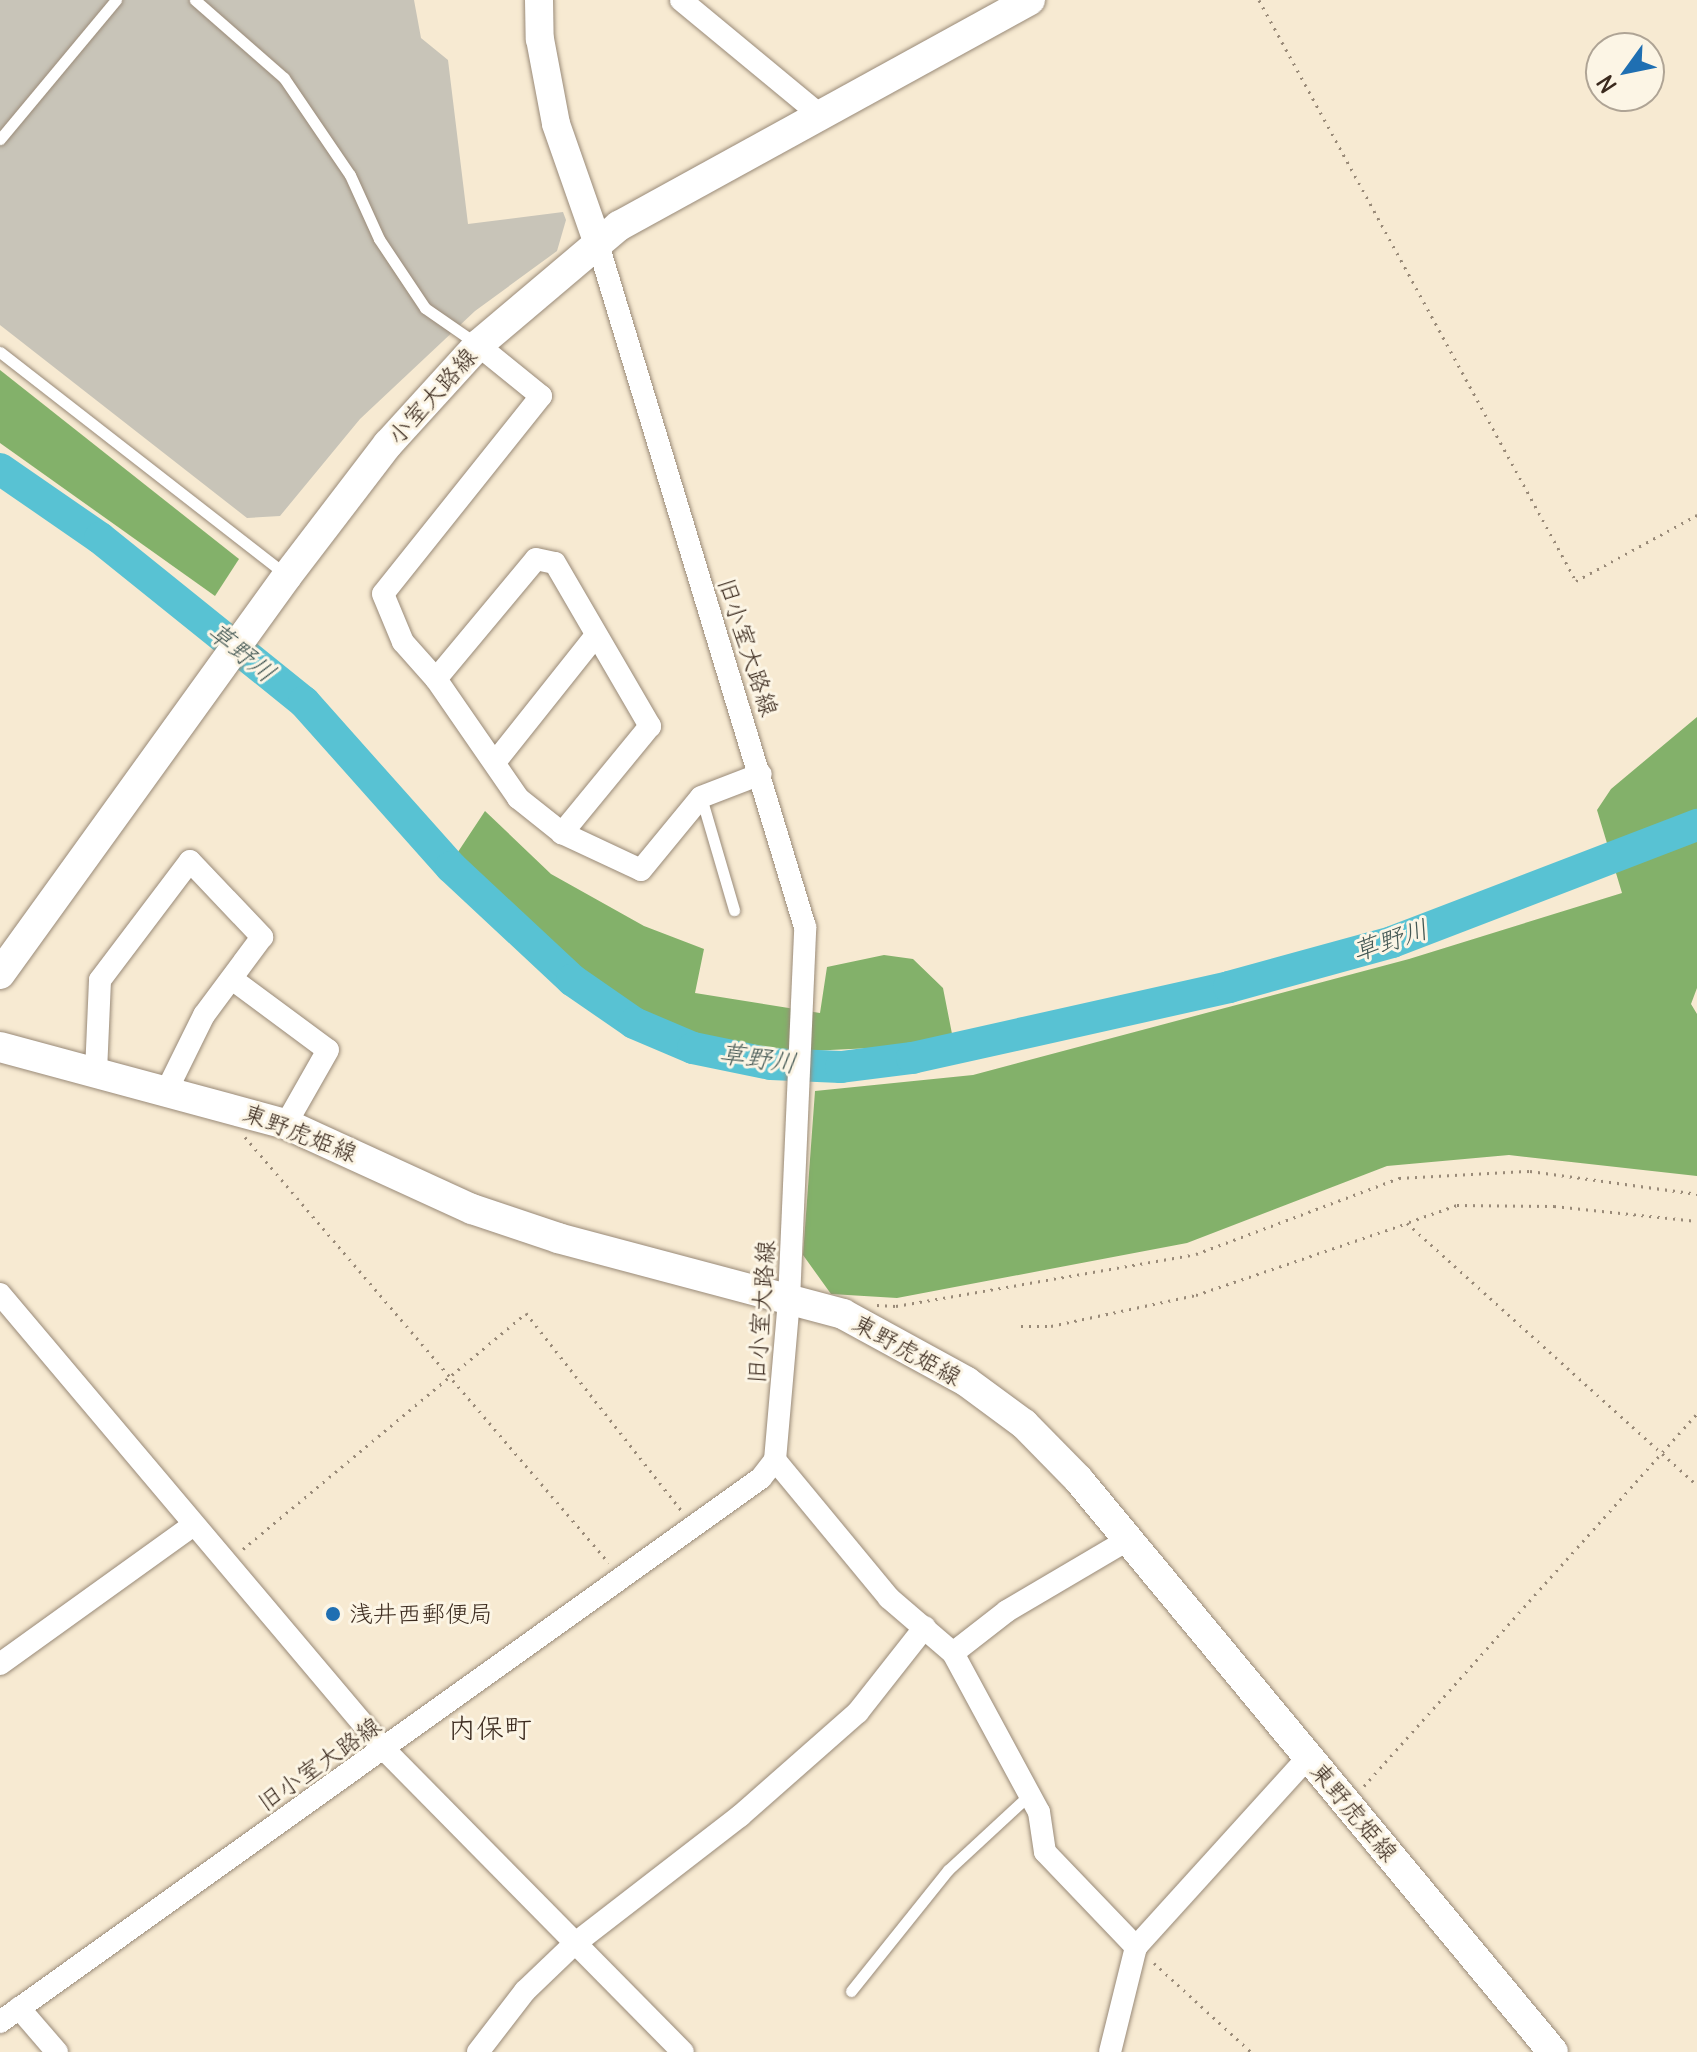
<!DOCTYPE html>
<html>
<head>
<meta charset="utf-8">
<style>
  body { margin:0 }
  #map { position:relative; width:1697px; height:2052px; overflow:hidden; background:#f7ead2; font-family:Delius,"Klee One",sans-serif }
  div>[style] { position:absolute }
  .industrial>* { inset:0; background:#c8c4b8 }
  .forest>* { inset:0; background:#83b16a }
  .river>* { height:32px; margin:-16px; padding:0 16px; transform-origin:16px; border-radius:16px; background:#58c2d3 }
  .path>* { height:3px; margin-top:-1.5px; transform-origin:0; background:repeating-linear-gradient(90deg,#998a78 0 2px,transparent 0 8px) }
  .roads { filter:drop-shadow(0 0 2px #998a78) drop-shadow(0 0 2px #998a78) }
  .service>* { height:11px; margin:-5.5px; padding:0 5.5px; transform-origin:5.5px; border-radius:5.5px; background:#fff }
  .minor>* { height:22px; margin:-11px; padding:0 11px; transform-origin:11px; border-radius:11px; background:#fff }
  .tertiary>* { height:28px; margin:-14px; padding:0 14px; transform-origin:14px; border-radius:14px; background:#fff }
  .secondary>* { height:30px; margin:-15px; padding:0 15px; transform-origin:15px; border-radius:15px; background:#fff }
  .dots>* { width:22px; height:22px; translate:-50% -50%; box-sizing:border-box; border:4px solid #fcf5e5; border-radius:50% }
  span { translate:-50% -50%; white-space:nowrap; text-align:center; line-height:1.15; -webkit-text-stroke:6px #fcf5e5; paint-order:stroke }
  .street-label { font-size:24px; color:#3b2a1e }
  .poi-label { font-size:24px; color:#3b2a1e }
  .left { translate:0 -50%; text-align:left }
  .water-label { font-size:26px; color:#445854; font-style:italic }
  .quarter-label { font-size:28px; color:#3b2a1e }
  .north { position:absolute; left:1585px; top:32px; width:80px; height:80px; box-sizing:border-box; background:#fcf5e5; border:2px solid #afa495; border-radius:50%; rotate:237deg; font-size:22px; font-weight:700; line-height:32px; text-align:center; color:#3b2a1e }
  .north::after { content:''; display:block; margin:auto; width:28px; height:36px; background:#1f6fb2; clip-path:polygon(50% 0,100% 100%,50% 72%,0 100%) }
</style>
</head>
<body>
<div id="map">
  <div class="industrial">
    <div style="clip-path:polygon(0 0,414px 0,421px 38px,448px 60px,468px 224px,563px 212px,566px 220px,557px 251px,475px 311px,360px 419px,280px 516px,247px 518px,0 325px)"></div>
  </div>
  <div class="forest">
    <div style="clip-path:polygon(0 370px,239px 559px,215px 596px,0 443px)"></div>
    <div style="clip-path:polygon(1697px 717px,1697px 988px,1691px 1004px,1697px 1014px,1697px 1176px,1509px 1155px,1387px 1166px,1187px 1243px,897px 1298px,831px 1294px,803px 1255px,815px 1091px,973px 1075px,1409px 959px,1622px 893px,1597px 810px,1611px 789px)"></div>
    <div style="clip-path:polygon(485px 811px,551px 874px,644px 926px,704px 949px,695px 993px,820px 1013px,827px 967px,884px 955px,913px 959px,943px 988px,954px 1044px,768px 1053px,656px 1024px,564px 962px,452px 861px)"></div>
  </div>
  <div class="river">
    <div style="left:0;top:469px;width:121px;rotate:34.6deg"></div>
    <div style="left:100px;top:538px;width:262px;rotate:38.8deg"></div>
    <div style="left:304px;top:702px;width:221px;rotate:48.3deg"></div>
    <div style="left:451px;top:867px;width:166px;rotate:43deg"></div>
    <div style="left:572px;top:980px;width:75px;rotate:34.7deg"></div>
    <div style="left:634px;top:1023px;width:64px;rotate:23deg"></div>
    <div style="left:693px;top:1048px;width:80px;rotate:11.6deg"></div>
    <div style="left:771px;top:1064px;width:70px;rotate:2.5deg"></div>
    <div style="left:841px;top:1067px;width:72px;rotate:-7.2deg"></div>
    <div style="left:912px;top:1058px;width:325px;rotate:-12.6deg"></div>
    <div style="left:1229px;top:987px;width:169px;rotate:-15.4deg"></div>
    <div style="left:1392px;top:942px;width:327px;rotate:-21deg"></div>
  </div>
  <div class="path">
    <div style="left:1259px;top:0;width:662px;rotate:61.38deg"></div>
    <div style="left:1576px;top:581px;width:138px;rotate:-28.6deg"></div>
    <div style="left:245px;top:1137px;width:560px;rotate:49.49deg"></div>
    <div style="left:1409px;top:1222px;width:51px;rotate:-19.5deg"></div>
    <div style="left:1457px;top:1205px;width:97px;rotate:0.6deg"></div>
    <div style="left:1554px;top:1206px;width:144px;rotate:6deg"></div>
    <div style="left:877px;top:1305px;width:19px;rotate:3deg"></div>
    <div style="left:896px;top:1306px;width:304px;rotate:-9.8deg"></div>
    <div style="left:1196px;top:1254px;width:217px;rotate:-20.5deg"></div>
    <div style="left:1399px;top:1178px;width:131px;rotate:-3.1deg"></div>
    <div style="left:1530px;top:1171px;width:169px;rotate:7.8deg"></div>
    <div style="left:1021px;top:1326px;width:30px"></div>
    <div style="left:1051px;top:1326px;width:148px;rotate:-12.1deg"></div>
    <div style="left:1196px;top:1295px;width:223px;rotate:-18.8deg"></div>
    <div style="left:1407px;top:1223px;width:391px;rotate:42.1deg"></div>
    <div style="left:243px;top:1549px;width:368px;rotate:-39.8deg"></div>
    <div style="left:526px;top:1313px;width:251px;rotate:51.8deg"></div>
    <div style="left:1364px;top:1786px;width:499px;rotate:-48.2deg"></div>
    <div style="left:1154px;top:1963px;width:132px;rotate:42.5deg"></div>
  </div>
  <div class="roads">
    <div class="service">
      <div style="left:195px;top:0;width:118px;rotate:41.2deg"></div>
      <div style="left:284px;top:78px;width:117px;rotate:55.8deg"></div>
      <div style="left:350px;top:175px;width:70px;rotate:65.6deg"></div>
      <div style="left:379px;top:239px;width:83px;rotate:56.3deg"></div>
      <div style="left:425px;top:308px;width:63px;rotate:34.7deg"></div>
      <div style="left:0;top:139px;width:181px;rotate:-50.2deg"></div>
      <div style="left:0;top:352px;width:363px;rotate:37.9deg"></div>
      <div style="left:701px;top:797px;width:118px;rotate:73.7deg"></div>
      <div style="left:851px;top:1991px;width:155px;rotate:-51.3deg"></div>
      <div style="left:948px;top:1870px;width:112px;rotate:-42.8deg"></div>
    </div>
    <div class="minor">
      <div style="left:681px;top:0;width:179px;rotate:39.6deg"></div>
      <div style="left:478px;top:345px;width:81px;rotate:39deg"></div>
      <div style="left:541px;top:396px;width:253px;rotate:128.6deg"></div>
      <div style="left:383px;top:594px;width:52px;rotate:67.4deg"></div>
      <div style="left:403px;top:642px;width:50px;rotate:48.3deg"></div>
      <div style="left:436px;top:679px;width:145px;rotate:55.4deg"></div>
      <div style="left:518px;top:798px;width:56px;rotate:38.5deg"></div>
      <div style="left:562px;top:833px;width:87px;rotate:25.1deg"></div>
      <div style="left:641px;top:870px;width:94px;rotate:-50.6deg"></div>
      <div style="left:701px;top:797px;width:64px;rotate:-21deg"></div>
      <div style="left:436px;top:679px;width:156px;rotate:-50.2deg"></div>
      <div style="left:536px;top:559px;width:19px;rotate:12deg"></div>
      <div style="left:555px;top:563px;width:189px;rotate:59.8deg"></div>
      <div style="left:650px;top:726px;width:139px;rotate:129.4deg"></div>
      <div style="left:496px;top:761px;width:157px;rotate:-51.5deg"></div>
      <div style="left:232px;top:979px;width:119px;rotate:36.5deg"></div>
      <div style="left:328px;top:1050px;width:85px;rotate:119.6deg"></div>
      <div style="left:96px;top:1072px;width:92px;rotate:-87.5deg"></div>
      <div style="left:100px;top:980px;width:149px;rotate:-52.9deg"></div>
      <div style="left:190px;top:861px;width:105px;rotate:46.5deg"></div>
      <div style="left:262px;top:937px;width:97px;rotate:126.6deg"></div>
      <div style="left:204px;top:1015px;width:84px;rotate:116.3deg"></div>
      <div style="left:0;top:1294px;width:597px;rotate:49.83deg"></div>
      <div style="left:385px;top:1750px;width:424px;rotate:45.4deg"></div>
      <div style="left:775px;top:1460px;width:179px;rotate:50.4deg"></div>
      <div style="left:889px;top:1598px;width:84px;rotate:40.7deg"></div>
      <div style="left:953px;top:1653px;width:181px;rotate:61.6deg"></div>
      <div style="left:1039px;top:1812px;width:40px;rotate:81.5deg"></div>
      <div style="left:1045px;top:1852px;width:132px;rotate:46.2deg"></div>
      <div style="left:953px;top:1653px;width:68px;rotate:-37.9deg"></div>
      <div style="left:1007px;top:1611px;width:142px;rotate:-30.5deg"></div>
      <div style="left:0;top:1664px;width:236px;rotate:-35.7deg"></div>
      <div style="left:19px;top:2008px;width:58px;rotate:49.2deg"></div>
      <div style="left:0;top:2022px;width:935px;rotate:-35.56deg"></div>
      <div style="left:761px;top:1478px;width:23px;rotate:-52deg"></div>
      <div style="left:775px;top:1460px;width:161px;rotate:-85deg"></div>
      <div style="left:789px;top:1300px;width:373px;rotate:-87.5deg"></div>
      <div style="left:805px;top:927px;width:717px;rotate:-106.87deg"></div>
      <div style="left:478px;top:2052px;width:77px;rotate:-52.4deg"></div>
      <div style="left:525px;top:1991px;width:66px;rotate:-43.8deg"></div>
      <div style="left:573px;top:1945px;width:211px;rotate:-37.7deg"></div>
      <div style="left:740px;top:1816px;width:157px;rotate:-41.4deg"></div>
      <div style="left:858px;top:1712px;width:108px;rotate:-51.8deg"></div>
      <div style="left:1110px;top:2052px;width:108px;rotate:-76.1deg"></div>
      <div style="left:1136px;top:1947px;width:256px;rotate:-47.8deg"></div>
    </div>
    <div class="tertiary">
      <div style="left:539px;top:0;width:39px;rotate:89deg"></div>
      <div style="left:540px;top:39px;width:86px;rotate:79.3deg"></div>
      <div style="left:556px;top:124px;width:124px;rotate:70.7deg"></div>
    </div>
    <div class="secondary">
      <div style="left:0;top:974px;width:491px;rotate:-54.2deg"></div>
      <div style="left:287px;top:576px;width:166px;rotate:-52.6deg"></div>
      <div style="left:388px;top:444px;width:134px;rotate:-47.7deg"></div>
      <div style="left:478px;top:345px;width:185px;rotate:-40.2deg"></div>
      <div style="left:619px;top:226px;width:469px;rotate:-28.8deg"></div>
      <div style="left:0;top:1047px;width:296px;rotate:15.1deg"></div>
      <div style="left:286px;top:1124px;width:205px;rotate:24.6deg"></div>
      <div style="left:472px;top:1209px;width:91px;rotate:18.6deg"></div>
      <div style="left:558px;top:1238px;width:295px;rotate:14.9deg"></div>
      <div style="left:843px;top:1314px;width:141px;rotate:28.7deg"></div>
      <div style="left:967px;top:1382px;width:71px;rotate:36.4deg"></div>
      <div style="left:1024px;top:1424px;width:77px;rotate:45.5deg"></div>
      <div style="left:1078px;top:1479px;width:744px;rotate:50.34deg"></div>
    </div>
  </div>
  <div class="dots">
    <div style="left:333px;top:1614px;background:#1f6fb2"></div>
  </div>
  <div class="street-label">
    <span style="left:432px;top:396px;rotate:-48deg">小室大路線</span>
    <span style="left:748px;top:647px;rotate:72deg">旧小室大路線</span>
    <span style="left:300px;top:1133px;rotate:21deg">東野虎姫線</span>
    <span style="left:761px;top:1312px;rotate:-86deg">旧小室大路線</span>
    <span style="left:907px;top:1350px;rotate:29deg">東野虎姫線</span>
    <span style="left:319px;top:1764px;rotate:-35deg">旧小室大路線</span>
    <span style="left:1354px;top:1812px;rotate:50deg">東野虎姫線</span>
  </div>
  <div class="poi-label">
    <span class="left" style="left:349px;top:1614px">浅井西郵便局</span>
  </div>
  <div class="water-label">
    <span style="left:242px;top:652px;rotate:39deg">草野川</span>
    <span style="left:1390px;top:940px;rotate:-18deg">草野川</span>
    <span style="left:758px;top:1058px;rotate:8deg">草野川</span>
  </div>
  <div class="quarter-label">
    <span style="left:490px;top:1728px">内保町</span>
  </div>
  <div class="north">N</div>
</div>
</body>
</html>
